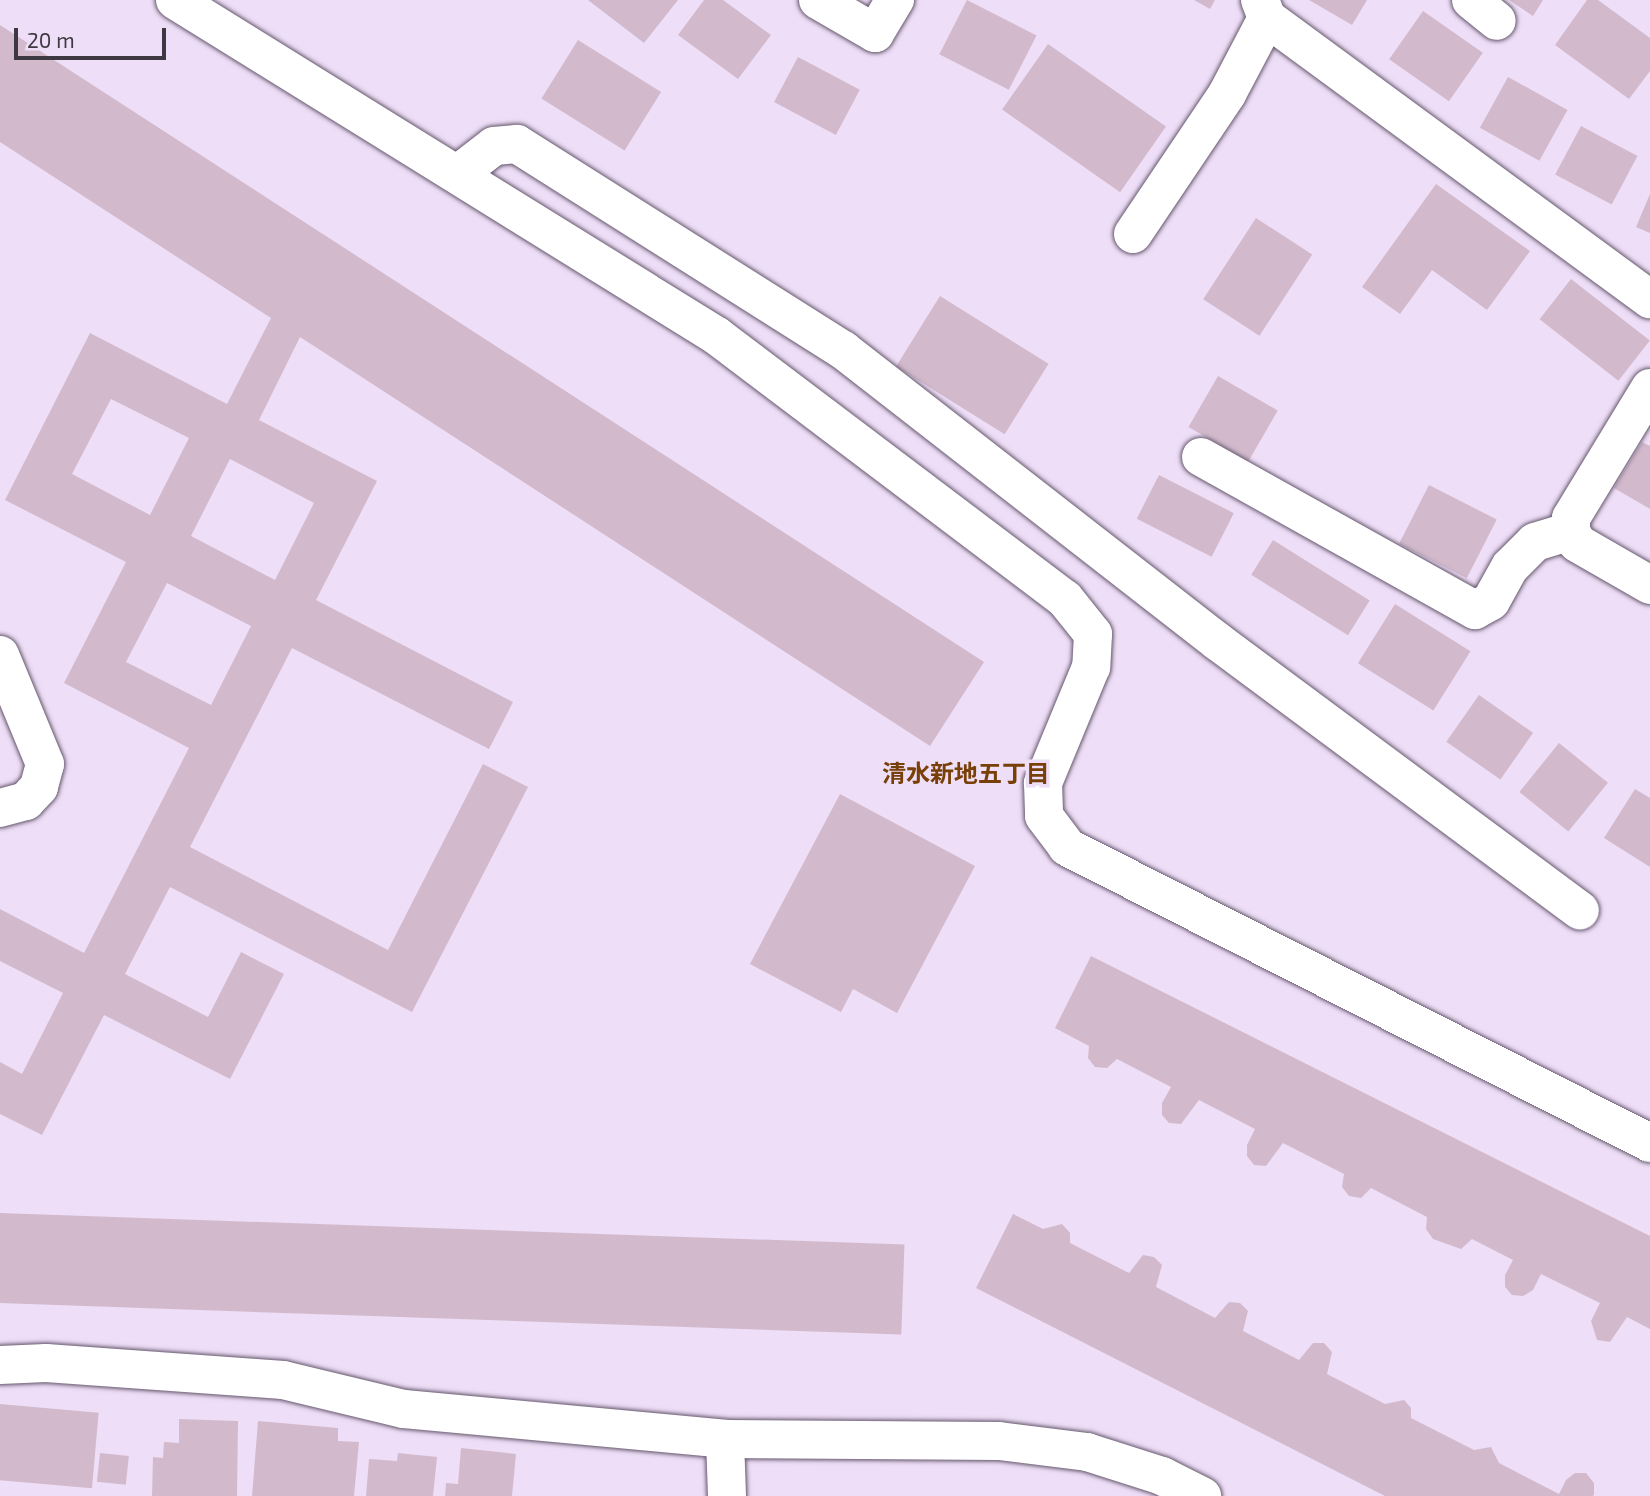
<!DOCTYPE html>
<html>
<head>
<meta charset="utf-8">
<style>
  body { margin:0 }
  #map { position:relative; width:1650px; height:1496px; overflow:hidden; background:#eedef7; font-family:"Exo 2","Noto Sans JP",sans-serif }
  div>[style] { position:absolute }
  .building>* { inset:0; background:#d2bacc; transform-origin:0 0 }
  .roads { filter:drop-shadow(0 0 2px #65586d) drop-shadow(0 0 2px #65586d) }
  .minor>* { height:38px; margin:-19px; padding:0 19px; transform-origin:19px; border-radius:19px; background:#fff }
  span { translate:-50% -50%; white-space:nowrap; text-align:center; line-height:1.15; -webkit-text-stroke:7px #eedef7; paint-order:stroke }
  .neighbourhood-label { font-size:24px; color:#784008; font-weight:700 }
  .scale { position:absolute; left:14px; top:28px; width:152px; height:32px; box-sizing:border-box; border:4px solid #3e3842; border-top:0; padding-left:9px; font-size:21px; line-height:24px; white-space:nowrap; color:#3e3842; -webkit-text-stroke:5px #eedef7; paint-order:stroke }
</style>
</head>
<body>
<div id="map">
  <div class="building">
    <div style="clip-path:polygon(588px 0,678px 0,644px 43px)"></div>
    <div style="clip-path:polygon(704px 0,723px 0,771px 35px,738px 79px,678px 35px)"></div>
    <div style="left:967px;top:0;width:78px;height:61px;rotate:27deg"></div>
    <div style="clip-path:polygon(1194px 0,1215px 0,1210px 9px)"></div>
    <div style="clip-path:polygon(1309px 0,1367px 0,1352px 25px)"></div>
    <div style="clip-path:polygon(1509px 0,1543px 0,1533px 16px)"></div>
    <div style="clip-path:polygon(1587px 0,1598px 0,1650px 38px,1650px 71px,1629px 99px,1555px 45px)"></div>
    <div style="left:1423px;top:11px;width:73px;height:59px;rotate:35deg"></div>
    <div style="clip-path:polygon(evenodd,0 25px,984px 662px,930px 746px,300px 337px,259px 420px,377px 481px,316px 600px,513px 702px,489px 749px,292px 648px,190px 847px,388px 950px,483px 764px,528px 787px,412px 1012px,170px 887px,125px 974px,208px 1017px,241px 952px,284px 974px,230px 1079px,104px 1015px,42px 1135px,0 1114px,0 1062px,22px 1074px,63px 993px,0 961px,0 909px,84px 953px,189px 748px,64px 683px,126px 562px,5px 500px,90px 333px,227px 404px,271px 318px,0 142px,0 25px,111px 399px,189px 438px,150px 515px,72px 474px,111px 399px,0 25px,230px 459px,314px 503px,275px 580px,191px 536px,230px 459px,0 25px,167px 583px,251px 626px,211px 705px,126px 662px,167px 583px)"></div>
    <div style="left:578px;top:40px;width:98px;height:69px;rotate:32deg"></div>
    <div style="left:1048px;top:44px;width:144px;height:80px;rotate:35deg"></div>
    <div style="left:798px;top:57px;width:70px;height:51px;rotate:28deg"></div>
    <div style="left:1508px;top:77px;width:68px;height:58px;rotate:29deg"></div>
    <div style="left:1581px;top:126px;width:64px;height:55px;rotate:28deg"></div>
    <div style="clip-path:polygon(1436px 184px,1530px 251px,1487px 310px,1432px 270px,1400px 314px,1362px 287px)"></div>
    <div style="clip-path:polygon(1650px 194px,1650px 233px,1636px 227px)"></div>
    <div style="left:1256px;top:218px;width:67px;height:97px;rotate:33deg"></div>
    <div style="left:1571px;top:279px;width:100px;height:51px;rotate:38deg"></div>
    <div style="left:940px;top:296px;width:128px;height:83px;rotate:32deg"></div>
    <div style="left:1218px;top:376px;width:69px;height:59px;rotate:30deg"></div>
    <div style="clip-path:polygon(1642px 442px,1650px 446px,1650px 509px,1614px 488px)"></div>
    <div style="left:1159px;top:475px;width:84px;height:49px;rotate:27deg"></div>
    <div style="left:1429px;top:485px;width:76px;height:66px;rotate:27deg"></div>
    <div style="left:1273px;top:540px;width:114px;height:41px;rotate:32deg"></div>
    <div style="left:1395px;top:604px;width:89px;height:70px;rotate:32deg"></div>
    <div style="left:1479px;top:695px;width:66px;height:57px;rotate:35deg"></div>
    <div style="left:1559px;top:743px;width:63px;height:63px;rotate:39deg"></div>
    <div style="clip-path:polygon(1635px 789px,1650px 798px,1650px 867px,1604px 838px)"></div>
    <div style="clip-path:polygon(840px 794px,975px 866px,897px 1013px,853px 989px,841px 1012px,750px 964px)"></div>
    <div style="clip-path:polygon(1091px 956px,1650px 1236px,1650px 1329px,1627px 1317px,1610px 1342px,1597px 1340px,1591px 1321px,1600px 1303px,1541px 1274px,1533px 1290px,1523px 1296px,1512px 1295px,1505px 1287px,1505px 1275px,1513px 1260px,1472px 1239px,1461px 1249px,1433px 1239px,1426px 1229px,1427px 1217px,1371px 1188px,1361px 1198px,1349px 1196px,1342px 1187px,1344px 1174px,1283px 1143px,1266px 1166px,1254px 1165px,1247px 1156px,1247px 1145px,1255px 1129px,1199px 1100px,1181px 1124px,1169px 1123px,1162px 1115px,1162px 1103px,1171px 1087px,1117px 1059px,1107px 1068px,1095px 1067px,1088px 1058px,1089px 1046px,1055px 1028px)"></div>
    <div style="left:0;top:1213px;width:905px;height:90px;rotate:2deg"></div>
    <div style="clip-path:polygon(1013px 1214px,1043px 1229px,1062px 1224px,1070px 1233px,1070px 1243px,1129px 1273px,1143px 1255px,1154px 1257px,1162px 1265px,1156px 1287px,1215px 1318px,1229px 1302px,1240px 1303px,1248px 1311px,1243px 1331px,1299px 1360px,1313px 1343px,1324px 1343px,1332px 1352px,1327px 1374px,1385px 1404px,1404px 1400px,1411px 1408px,1411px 1418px,1474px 1450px,1491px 1447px,1499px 1463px,1559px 1494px,1566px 1480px,1575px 1473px,1586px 1473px,1594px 1483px,1594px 1494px,1593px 1496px,1385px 1496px,976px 1288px)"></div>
    <div style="left:0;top:1404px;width:99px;height:76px;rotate:5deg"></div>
    <div style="clip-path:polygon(179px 1419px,238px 1421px,237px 1496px,152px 1496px,153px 1457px,163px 1458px,164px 1442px,179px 1443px)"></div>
    <div style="clip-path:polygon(258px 1421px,338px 1428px,338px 1441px,359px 1442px,354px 1496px,252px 1496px)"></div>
    <div style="clip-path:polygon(461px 1448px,516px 1454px,512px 1496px,445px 1496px,446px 1483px,458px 1484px)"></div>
    <div style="left:100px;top:1453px;width:29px;height:29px;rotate:6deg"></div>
    <div style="clip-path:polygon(398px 1453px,437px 1457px,433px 1496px,366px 1496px,369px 1459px,397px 1461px)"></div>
  </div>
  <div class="roads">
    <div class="minor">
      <div style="left:175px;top:0;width:638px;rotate:31.8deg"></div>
      <div style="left:717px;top:336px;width:436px;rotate:37.1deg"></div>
      <div style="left:1065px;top:599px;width:45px;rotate:51.3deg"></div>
      <div style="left:1093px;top:634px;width:33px;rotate:93deg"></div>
      <div style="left:1091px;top:667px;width:126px;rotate:112.5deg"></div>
      <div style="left:1043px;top:783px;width:33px;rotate:88deg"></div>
      <div style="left:1044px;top:816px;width:39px;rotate:53deg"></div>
      <div style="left:1067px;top:847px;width:654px;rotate:26.92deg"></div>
      <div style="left:818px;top:0;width:66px;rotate:30.1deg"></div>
      <div style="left:875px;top:33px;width:39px;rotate:-59deg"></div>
      <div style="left:1260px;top:0;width:19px;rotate:69deg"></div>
      <div style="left:1267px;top:18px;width:475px;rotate:36.3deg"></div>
      <div style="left:1471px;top:0;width:33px;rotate:39deg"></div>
      <div style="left:459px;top:173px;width:44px;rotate:-37.6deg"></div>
      <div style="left:494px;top:146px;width:23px;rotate:-5deg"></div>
      <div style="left:517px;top:144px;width:386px;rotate:32.3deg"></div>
      <div style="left:843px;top:350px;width:474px;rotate:37.9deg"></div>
      <div style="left:1217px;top:641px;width:452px;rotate:36.6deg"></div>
      <div style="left:1133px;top:234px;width:169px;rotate:-56.1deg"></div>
      <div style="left:1227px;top:94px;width:86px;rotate:-62.2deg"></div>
      <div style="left:1650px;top:388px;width:152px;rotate:121.3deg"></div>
      <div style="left:1571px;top:518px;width:13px;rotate:90deg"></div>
      <div style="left:1571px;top:531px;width:13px;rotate:63deg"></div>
      <div style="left:1577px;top:543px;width:84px;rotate:29.9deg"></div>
      <div style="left:1201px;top:457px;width:314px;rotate:29.2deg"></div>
      <div style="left:1475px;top:610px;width:18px;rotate:-29deg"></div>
      <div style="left:1491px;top:601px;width:39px;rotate:-61deg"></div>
      <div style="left:1510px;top:567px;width:35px;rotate:-45deg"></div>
      <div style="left:1535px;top:542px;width:38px;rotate:-17deg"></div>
      <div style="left:0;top:655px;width:118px;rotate:67.6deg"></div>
      <div style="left:45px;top:764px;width:24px;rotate:105deg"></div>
      <div style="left:39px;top:787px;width:19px;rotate:133deg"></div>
      <div style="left:26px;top:801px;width:27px;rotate:165deg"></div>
      <div style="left:0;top:1365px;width:46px;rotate:-2.5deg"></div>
      <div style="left:46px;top:1363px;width:238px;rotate:4.1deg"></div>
      <div style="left:283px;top:1380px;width:124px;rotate:13.5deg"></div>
      <div style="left:404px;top:1409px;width:322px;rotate:5.3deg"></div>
      <div style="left:727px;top:1496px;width:57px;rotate:-92deg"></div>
      <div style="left:725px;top:1439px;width:274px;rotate:0.4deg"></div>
      <div style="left:999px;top:1441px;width:89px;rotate:7.1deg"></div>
      <div style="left:1087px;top:1452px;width:79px;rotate:17.7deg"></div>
      <div style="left:1162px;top:1476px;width:45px;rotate:26.6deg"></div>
    </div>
  </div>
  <div class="neighbourhood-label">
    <span style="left:966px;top:773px">清水新地五丁目</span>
  </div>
  <div class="scale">20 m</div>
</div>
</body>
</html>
